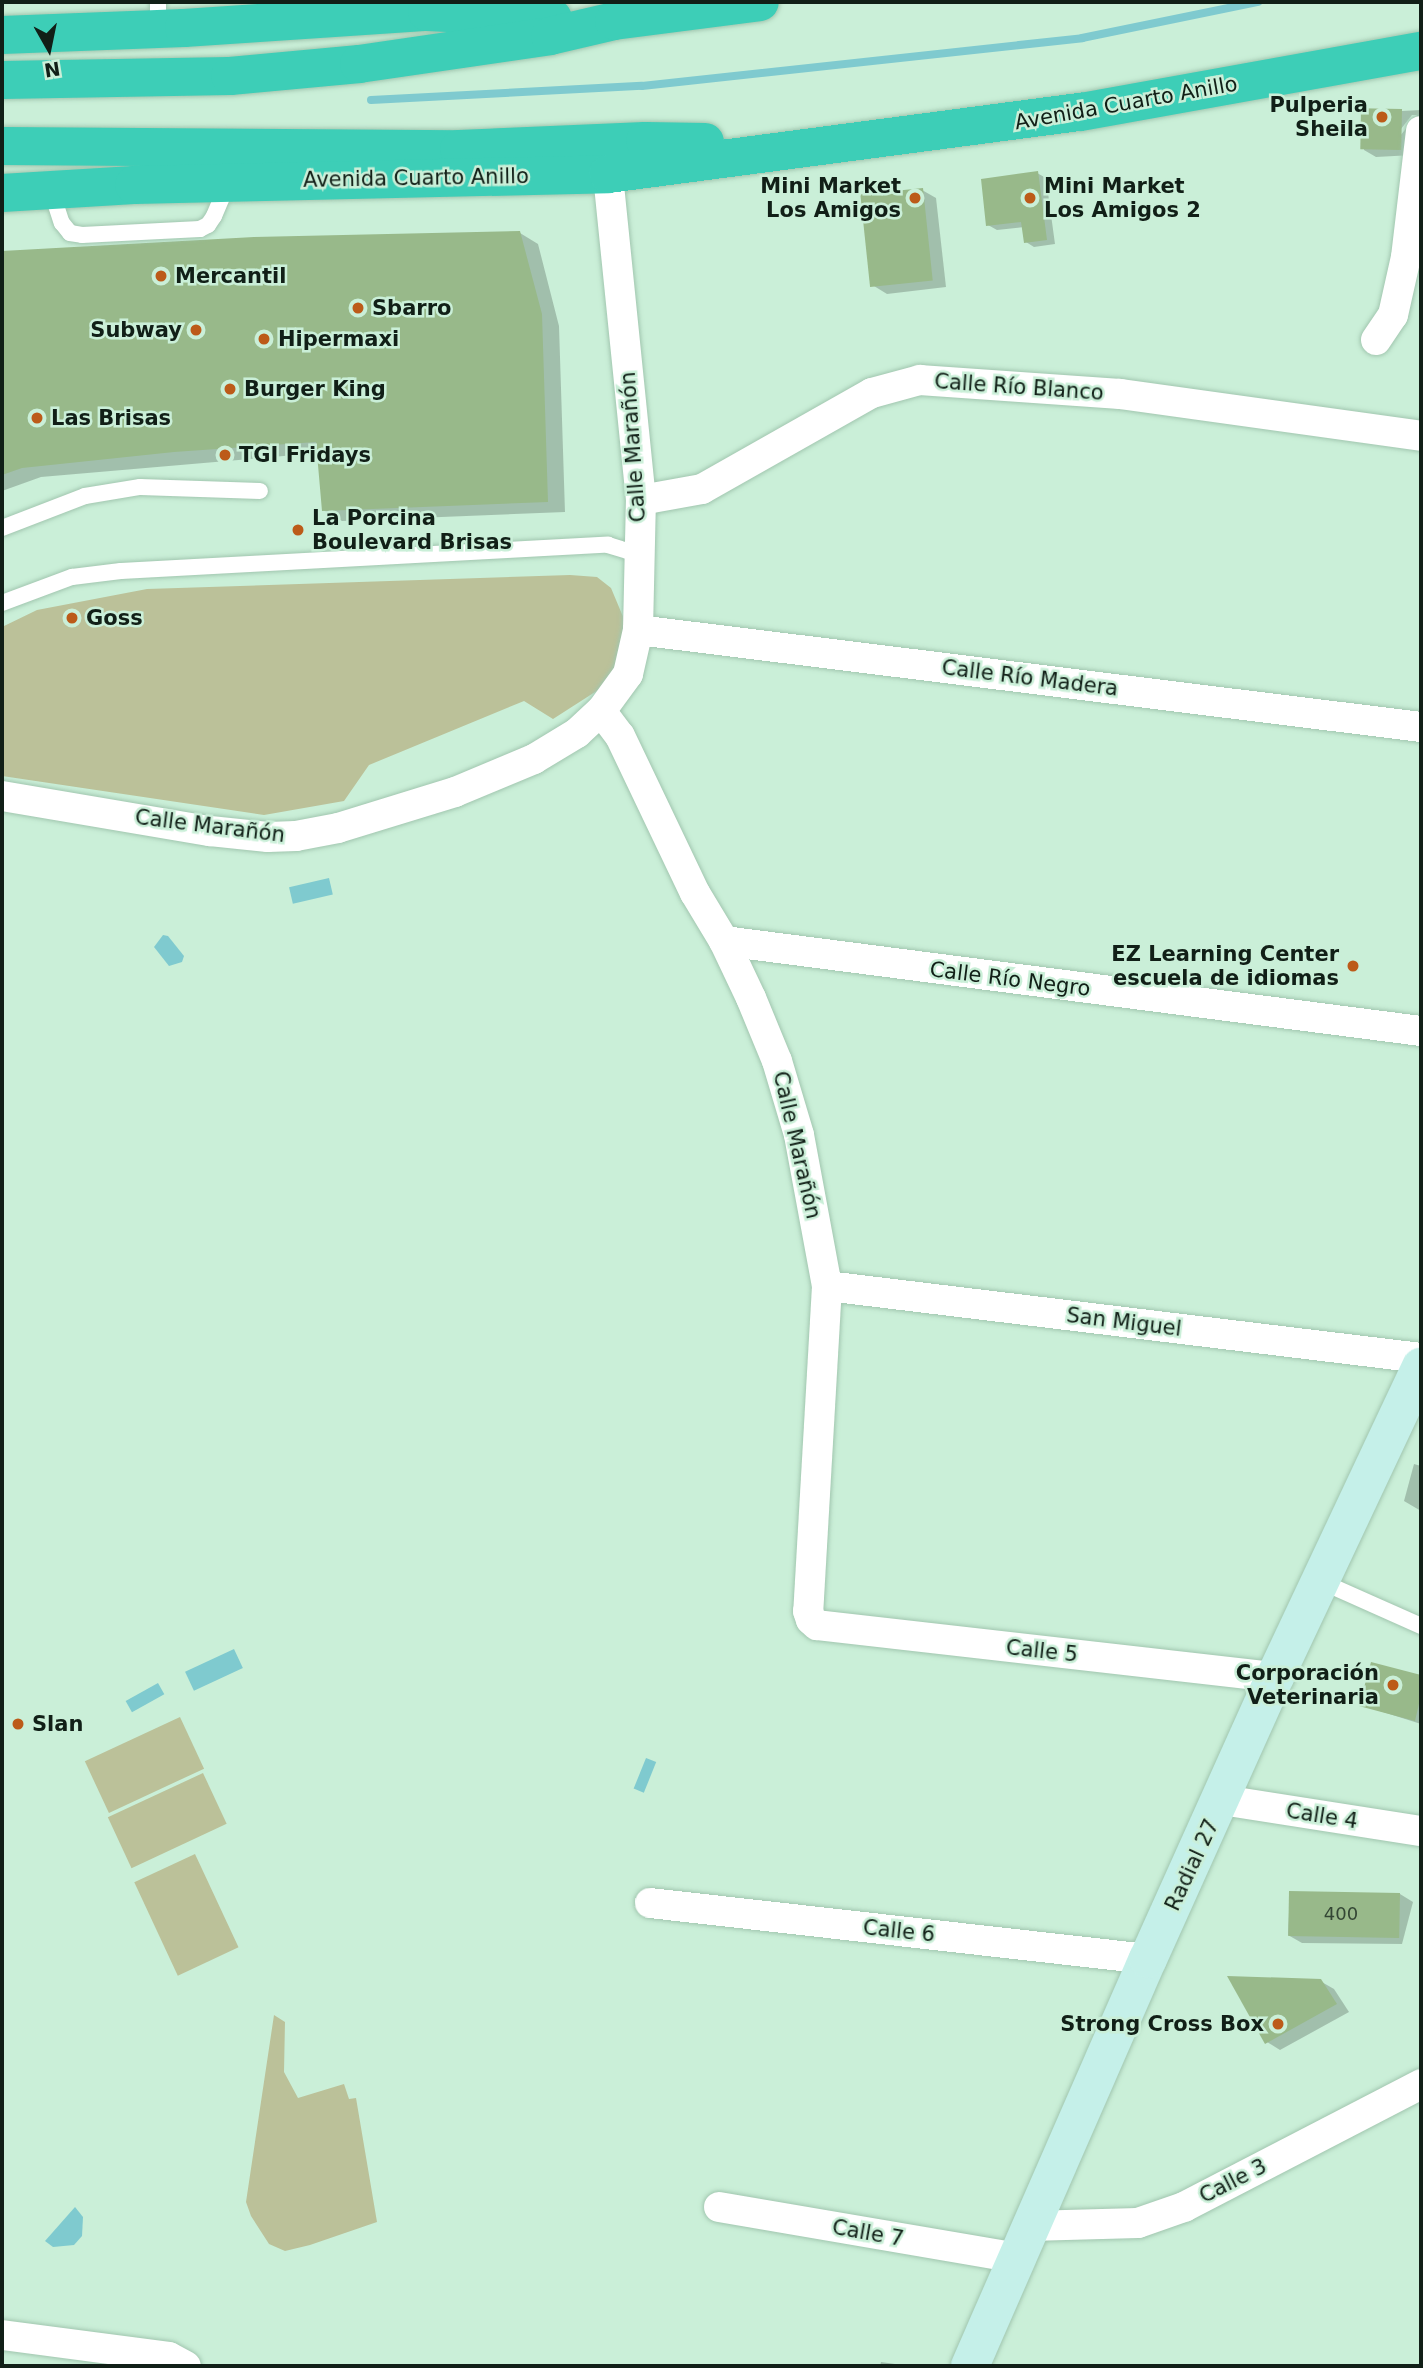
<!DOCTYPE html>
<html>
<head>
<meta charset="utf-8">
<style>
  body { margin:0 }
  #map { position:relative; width:1423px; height:2368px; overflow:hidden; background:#caefd8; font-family:"DejaVu Sans",sans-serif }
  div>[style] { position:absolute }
  .green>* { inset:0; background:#bbc199; transform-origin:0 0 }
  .water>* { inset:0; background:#7fcacf; transform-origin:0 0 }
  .shadow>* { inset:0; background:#0003 }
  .stream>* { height:8px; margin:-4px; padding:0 4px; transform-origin:4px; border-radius:4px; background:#7fcacf }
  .building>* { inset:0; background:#98b98a; transform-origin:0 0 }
  .roads { filter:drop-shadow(0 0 2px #a1c6af) drop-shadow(0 0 2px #a1c6af) }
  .lane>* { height:16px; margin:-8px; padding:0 8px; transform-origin:8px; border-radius:8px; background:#fff }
  .street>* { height:30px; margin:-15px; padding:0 15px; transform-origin:15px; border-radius:15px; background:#fff }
  .secondary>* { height:38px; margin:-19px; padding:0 19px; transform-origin:19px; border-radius:19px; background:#c5f0e9 }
  .highway>* { height:38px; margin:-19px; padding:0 19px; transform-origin:19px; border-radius:19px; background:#3dceb7 }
  .dots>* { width:19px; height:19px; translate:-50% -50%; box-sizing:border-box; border:4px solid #caefd8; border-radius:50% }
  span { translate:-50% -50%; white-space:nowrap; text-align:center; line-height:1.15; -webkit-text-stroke:5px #caefd8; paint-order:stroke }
  .number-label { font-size:18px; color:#334634 }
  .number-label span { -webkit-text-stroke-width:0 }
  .street-label { font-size:21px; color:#111f17 }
  .poi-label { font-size:21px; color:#111f17; font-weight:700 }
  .right { translate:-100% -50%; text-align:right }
  .left { translate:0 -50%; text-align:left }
  .frame { position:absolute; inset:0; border:4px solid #111f17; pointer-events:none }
  .north { position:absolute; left:14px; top:14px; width:70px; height:70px; -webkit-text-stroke:5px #caefd8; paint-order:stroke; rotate:171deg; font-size:19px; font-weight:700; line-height:28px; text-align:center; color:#111f17 }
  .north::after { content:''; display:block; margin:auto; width:24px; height:32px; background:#111f17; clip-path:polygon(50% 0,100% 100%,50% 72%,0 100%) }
</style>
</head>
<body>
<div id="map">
  <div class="green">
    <div style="clip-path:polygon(570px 575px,597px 577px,611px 588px,624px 619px,627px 653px,606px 685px,553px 719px,524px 701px,369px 765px,344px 801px,264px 815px,2px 776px,2px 627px,37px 610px,147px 589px)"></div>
    <div style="left:180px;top:1717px;width:57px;height:105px;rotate:65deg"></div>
    <div style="left:203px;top:1773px;width:56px;height:105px;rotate:65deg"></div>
    <div style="left:195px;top:1854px;width:103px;height:67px;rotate:65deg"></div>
    <div style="clip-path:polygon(274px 2015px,285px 2022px,284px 2072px,298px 2098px,344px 2084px,349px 2099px,356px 2098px,377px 2222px,310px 2245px,285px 2251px,269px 2244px,251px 2216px,246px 2202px)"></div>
  </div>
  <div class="water">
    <div style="left:329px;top:878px;width:17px;height:41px;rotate:77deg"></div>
    <div style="clip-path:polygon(163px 935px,168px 936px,184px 956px,182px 962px,169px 966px,154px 947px)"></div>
    <div style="left:234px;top:1649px;width:21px;height:54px;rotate:65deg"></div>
    <div style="left:158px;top:1683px;width:13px;height:37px;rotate:61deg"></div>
    <div style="left:646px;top:1758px;width:11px;height:33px;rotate:22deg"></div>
    <div style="clip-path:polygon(75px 2207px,83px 2217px,82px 2236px,74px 2245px,53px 2247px,45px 2241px)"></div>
  </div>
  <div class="shadow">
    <div style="clip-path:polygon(evenodd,1421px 110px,1421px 127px,1413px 155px,1376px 157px,1364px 150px,1363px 113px,1421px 110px,1412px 115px,1417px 115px,1400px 136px,1397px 134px,1412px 115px)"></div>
    <div style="clip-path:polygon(1037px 173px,1046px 178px,1055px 244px,1034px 247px,1026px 242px,1024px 227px,997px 230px,988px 225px)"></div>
    <div style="clip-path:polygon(922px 190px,936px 198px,946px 287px,887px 294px,874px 286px)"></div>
    <div style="clip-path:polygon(520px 233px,538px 244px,559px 326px,565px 512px,342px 521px,323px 510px,319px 453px,41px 477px,2px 491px,2px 253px,254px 239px)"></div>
    <div style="clip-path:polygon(1414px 1464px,1421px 1466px,1421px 1511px,1404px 1501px)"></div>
    <div style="clip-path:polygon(1373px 1664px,1421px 1676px,1421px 1724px,1361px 1705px)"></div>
    <div style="clip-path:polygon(1290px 1893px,1400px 1894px,1413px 1902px,1402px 1944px,1302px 1943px,1288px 1935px)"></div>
    <div style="clip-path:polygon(1320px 1981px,1334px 1989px,1349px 2012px,1280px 2050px,1267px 2042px)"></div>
    <div style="clip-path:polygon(881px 2362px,909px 2366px,880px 2366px)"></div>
  </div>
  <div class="stream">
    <div style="left:371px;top:100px;width:271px;rotate:-3deg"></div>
    <div style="left:642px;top:86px;width:443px;rotate:-6.2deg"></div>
    <div style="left:1082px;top:38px;width:180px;rotate:-11.6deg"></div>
  </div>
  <div class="building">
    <div style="left:1402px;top:109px;width:41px;height:41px;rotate:91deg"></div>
    <div style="clip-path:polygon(1038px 171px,1047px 240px,1024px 243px,1021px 222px,986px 226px,981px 179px)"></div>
    <div style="left:923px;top:188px;width:93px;height:63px;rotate:84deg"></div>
    <div style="clip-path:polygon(520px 231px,542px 314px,548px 502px,322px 511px,316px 442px,174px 452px,22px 468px,2px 475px,2px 251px,254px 237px)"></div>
    <div style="clip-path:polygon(1371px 1662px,1421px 1675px,1421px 1695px,1415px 1721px,1359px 1706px)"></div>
    <div style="left:1289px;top:1891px;width:111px;height:45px;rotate:1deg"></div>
    <div style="clip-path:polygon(1227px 1976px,1321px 1979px,1337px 2004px,1265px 2044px)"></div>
  </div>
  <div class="roads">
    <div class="lane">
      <div style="left:158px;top:2px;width:27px;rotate:90deg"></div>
      <div style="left:51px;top:190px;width:35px;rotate:72deg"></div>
      <div style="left:62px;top:223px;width:13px;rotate:51deg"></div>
      <div style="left:70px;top:233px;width:12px;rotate:9deg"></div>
      <div style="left:82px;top:235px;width:118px;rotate:-2.9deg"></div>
      <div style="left:200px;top:229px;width:9px;rotate:-27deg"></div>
      <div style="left:208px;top:225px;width:11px;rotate:-56deg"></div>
      <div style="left:214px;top:216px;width:36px;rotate:-67deg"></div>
      <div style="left:2px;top:528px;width:89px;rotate:-21.1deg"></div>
      <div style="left:85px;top:496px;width:56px;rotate:-9.3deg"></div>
      <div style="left:140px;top:487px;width:120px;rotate:1.9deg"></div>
      <div style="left:2px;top:603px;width:75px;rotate:-20.4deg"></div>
      <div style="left:72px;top:577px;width:49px;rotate:-7deg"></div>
      <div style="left:121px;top:571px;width:488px;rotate:-3.1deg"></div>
      <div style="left:608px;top:545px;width:31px;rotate:17deg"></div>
      <div style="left:1320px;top:1581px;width:111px;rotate:24deg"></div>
    </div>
    <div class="street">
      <div style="left:1376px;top:340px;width:30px;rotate:-56deg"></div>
      <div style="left:1393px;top:315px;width:59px;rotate:-77.4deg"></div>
      <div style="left:1406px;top:257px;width:127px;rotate:-83.2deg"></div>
      <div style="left:641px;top:500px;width:62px;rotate:-10.2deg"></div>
      <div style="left:702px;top:489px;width:195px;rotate:-29.5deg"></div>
      <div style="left:872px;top:393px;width:50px;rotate:-15.2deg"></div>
      <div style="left:920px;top:380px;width:200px;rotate:4deg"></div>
      <div style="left:1120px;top:394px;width:304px;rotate:7.9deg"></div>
      <div style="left:638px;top:630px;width:789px;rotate:7.06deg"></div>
      <div style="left:601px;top:711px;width:31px;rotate:53deg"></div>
      <div style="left:620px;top:736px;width:174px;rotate:64.5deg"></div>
      <div style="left:695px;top:893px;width:56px;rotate:58.9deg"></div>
      <div style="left:724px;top:941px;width:63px;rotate:64.7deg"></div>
      <div style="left:751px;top:998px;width:68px;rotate:67.6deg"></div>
      <div style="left:777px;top:1061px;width:77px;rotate:73.4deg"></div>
      <div style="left:799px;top:1135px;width:154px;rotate:79.5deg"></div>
      <div style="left:827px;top:1286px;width:326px;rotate:93.3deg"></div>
      <div style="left:808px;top:1611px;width:9px;rotate:72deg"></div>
      <div style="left:811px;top:1620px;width:8px;rotate:40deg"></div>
      <div style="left:817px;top:1625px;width:461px;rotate:6.5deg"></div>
      <div style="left:2px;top:796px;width:211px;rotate:9.6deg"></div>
      <div style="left:210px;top:831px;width:58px;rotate:5.9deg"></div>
      <div style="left:268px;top:837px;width:28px;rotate:-2deg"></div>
      <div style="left:296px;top:836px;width:43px;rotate:-10.8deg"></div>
      <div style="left:338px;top:828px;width:122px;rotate:-17.1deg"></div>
      <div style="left:455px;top:792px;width:86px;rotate:-22.7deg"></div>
      <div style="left:534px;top:759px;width:50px;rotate:-31.2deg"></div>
      <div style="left:577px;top:733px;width:33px;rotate:-43deg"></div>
      <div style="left:601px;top:711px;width:46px;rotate:-53.9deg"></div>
      <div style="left:628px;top:674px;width:45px;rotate:-77.2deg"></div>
      <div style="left:638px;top:630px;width:130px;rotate:-88.7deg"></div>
      <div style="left:641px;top:500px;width:328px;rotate:-95.8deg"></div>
      <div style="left:724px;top:941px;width:703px;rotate:7.36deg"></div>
      <div style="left:827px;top:1286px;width:598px;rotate:6.91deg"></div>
      <div style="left:1222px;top:1800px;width:201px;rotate:8.9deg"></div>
      <div style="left:650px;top:1903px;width:501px;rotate:6.42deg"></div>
      <div style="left:719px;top:2207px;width:302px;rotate:9.7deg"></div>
      <div style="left:1030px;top:2226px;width:108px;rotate:-1.6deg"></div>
      <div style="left:1138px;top:2223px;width:49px;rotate:-19.2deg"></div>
      <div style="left:1184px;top:2207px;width:267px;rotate:-27.4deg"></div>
      <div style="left:2px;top:2335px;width:168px;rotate:7.5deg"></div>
      <div style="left:169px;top:2357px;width:19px;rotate:28deg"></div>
    </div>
    <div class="secondary">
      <div style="left:970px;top:2366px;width:444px;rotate:-66.4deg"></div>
      <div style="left:1148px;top:1959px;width:309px;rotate:-65.8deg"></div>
      <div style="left:1275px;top:1677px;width:343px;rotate:-64.8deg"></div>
    </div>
    <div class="highway">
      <div style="left:2px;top:35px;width:182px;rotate:-2.2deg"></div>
      <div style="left:184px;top:28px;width:244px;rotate:-3.8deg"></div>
      <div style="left:427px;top:12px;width:126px;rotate:2.7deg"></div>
      <div style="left:2px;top:80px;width:228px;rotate:-1deg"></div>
      <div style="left:230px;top:76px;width:130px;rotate:-5.3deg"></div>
      <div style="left:359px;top:64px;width:193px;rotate:-8.3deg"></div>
      <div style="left:550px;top:36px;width:66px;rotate:-13.2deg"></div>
      <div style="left:614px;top:21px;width:147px;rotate:-7.4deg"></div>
      <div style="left:2px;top:146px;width:457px;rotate:0.4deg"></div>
      <div style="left:459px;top:149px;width:186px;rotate:-2.5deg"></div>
      <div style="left:645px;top:141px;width:60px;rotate:1deg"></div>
      <div style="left:2px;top:193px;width:132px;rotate:-3.5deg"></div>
      <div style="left:134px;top:185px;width:474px;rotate:-1.3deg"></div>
      <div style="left:608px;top:174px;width:477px;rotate:-7.5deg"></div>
      <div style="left:1081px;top:112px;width:345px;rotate:-10.2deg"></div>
    </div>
  </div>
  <div class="dots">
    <div style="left:1382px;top:117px;background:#bc5b19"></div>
    <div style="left:915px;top:198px;background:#bc5b19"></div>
    <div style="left:1030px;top:198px;background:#bc5b19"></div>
    <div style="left:161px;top:276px;background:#bc5b19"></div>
    <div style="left:358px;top:308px;background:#bc5b19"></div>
    <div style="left:196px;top:330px;background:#bc5b19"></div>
    <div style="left:264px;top:339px;background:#bc5b19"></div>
    <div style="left:230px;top:389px;background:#bc5b19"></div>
    <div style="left:37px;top:418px;background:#bc5b19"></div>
    <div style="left:225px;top:455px;background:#bc5b19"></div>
    <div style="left:298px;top:530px;background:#bc5b19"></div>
    <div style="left:72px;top:618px;background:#bc5b19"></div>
    <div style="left:1353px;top:966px;background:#bc5b19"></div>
    <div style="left:1393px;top:1685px;background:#bc5b19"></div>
    <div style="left:18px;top:1724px;background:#bc5b19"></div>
    <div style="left:1278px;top:2024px;background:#bc5b19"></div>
  </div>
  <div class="number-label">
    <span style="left:1341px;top:1914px">400</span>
  </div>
  <div class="street-label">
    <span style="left:1126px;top:103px;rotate:-10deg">Avenida Cuarto Anillo</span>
    <span style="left:416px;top:178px;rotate:-1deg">Avenida Cuarto Anillo</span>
    <span style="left:1019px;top:387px;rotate:4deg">Calle Río Blanco</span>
    <span style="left:633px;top:447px;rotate:-94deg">Calle Marañón</span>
    <span style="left:1030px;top:678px;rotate:7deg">Calle Río Madera</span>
    <span style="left:210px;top:826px;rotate:7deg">Calle Marañón</span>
    <span style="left:1010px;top:979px;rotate:7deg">Calle Río Negro</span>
    <span style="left:797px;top:1145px;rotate:77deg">Calle Marañón</span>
    <span style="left:1124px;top:1322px;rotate:7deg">San Miguel</span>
    <span style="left:1042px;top:1651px;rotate:6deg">Calle 5</span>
    <span style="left:1322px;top:1816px;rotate:9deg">Calle 4</span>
    <span style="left:1192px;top:1865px;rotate:-65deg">Radial 27</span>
    <span style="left:899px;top:1931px;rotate:6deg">Calle 6</span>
    <span style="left:1233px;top:2181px;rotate:-27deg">Calle 3</span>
    <span style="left:868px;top:2233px;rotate:10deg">Calle 7</span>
  </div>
  <div class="poi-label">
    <span class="right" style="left:1368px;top:117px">Pulperia<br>Sheila</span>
    <span class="right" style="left:901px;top:198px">Mini Market<br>Los Amigos</span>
    <span class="left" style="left:1044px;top:198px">Mini Market<br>Los Amigos 2</span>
    <span class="left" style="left:175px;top:276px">Mercantil</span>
    <span class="left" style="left:372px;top:308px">Sbarro</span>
    <span class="right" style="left:182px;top:330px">Subway</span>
    <span class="left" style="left:278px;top:339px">Hipermaxi</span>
    <span class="left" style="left:244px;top:389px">Burger King</span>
    <span class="left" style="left:51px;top:418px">Las Brisas</span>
    <span class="left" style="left:239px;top:455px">TGI Fridays</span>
    <span class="left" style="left:312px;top:530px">La Porcina<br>Boulevard Brisas</span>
    <span class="left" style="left:86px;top:618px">Goss</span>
    <span class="right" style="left:1339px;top:966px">EZ Learning Center<br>escuela de idiomas</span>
    <span class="right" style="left:1379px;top:1685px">Corporación<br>Veterinaria</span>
    <span class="left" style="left:32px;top:1724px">Slan</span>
    <span class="right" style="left:1264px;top:2024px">Strong Cross Box</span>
  </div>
  <div class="frame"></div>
  <div class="north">N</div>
</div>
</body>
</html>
